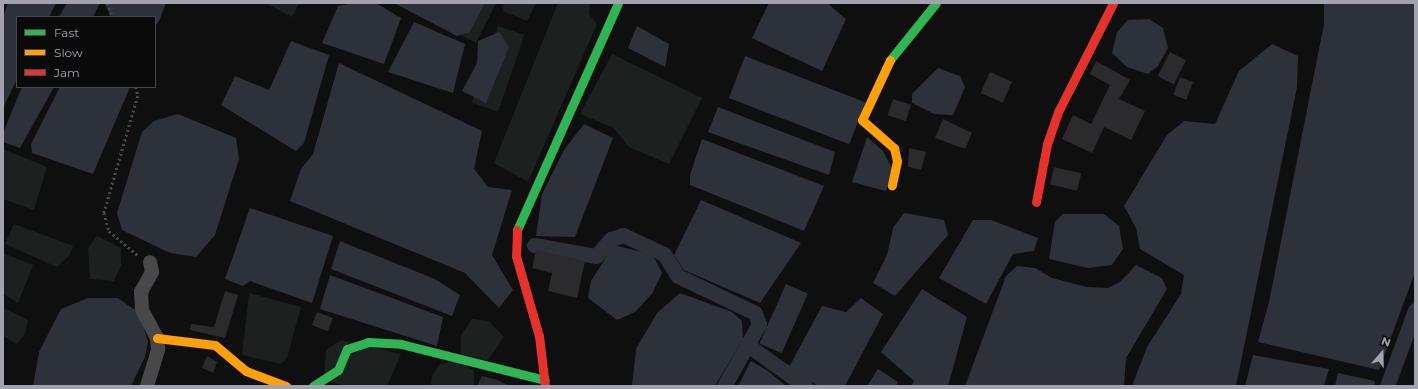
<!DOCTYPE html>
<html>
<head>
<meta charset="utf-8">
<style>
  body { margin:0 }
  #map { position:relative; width:1418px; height:389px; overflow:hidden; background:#0f0f10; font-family:Montserrat,sans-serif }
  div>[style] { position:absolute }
  .green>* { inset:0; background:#1c211f; transform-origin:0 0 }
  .water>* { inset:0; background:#2d3139; transform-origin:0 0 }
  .canal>* { height:15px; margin:-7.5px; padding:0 7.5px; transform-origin:7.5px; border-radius:7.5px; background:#2d3139 }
  .building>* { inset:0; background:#2b2b2d; transform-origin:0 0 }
  .path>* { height:2.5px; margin-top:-1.25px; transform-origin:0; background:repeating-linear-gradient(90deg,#48494d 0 2px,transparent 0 5px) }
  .street>* { height:14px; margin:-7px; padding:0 7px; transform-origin:7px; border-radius:7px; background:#48484b }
  .fast>* { height:9px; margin:-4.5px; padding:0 4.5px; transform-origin:4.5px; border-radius:4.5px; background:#30b455 }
  .slow>* { height:9px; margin:-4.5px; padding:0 4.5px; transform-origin:4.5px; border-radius:4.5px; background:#ff9f0a }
  .jam>* { height:9px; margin:-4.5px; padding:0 4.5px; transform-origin:4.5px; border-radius:4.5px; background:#e5322d }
  span { translate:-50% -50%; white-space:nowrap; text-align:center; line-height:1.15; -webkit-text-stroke:3.5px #0a0a0b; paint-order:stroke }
  .frame { position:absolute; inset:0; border:4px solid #a2a3af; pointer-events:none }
  .legend { position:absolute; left:16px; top:16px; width:140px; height:72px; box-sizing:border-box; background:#0a0a0b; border:1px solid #47474d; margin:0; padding:5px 7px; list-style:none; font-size:12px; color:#a2a3af }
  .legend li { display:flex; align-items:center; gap:8px; height:20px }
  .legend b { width:20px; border:1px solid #47474d }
  .north { position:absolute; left:1362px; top:333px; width:40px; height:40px; -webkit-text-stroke:3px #0a0a0b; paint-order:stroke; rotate:20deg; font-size:11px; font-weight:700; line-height:16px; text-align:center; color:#a2a3af }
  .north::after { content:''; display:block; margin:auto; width:14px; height:18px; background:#a2a3af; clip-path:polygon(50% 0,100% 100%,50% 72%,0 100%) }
</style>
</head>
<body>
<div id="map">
  <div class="green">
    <div style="clip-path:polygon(265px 3px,299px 3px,292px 17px)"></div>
    <div style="clip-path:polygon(400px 3px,496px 3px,476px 43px)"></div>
    <div style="clip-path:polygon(504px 3px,536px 3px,527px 21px,503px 11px)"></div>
    <div style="clip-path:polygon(558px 3px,590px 3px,589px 14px,597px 24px,528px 182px,494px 163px)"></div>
    <div style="left:498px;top:26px;width:28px;height:81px;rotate:19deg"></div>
    <div style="clip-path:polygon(612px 54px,702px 98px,669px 164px,629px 147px,614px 128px,580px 114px)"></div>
    <div style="clip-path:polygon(3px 149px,47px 167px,34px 210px,3px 199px)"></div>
    <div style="clip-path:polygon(14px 224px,73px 246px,69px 256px,57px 267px,5px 244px)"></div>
    <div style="clip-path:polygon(97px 236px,121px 248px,121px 265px,114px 281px,90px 279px,88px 248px)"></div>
    <div style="clip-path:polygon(3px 253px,33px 265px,18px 303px,3px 294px)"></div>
    <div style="clip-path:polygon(249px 293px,301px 307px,287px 358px,281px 364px,242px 355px)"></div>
    <div style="clip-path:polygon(3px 308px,28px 320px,25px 334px,17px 344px,3px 336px)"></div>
    <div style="clip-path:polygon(472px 319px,489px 321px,504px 337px,488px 360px,461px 354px,461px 335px)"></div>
    <div style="clip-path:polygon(341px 340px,401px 354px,387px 386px,344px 386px,324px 379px,326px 350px)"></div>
    <div style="clip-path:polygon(457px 361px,474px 371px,474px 386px,431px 386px,432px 375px,440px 364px)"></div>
  </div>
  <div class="water">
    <div style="clip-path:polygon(8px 3px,56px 3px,49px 17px,17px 17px,17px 79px,3px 108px,3px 17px)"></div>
    <div style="clip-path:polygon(67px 3px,100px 3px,93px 17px,59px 17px)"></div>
    <div style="clip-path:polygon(122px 3px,153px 3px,149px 17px,123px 17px)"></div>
    <div style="clip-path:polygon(353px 3px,376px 3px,401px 18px,384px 64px,322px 43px,338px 6px)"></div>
    <div style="clip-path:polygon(394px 3px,485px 3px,469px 33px,457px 36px)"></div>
    <div style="clip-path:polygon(769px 3px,827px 3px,846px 19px,822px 71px,752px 38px)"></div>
    <div style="clip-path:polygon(1324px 3px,1415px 3px,1415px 272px,1379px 370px,1258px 342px,1269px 302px,1324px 24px)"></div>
    <div style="clip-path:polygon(1149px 19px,1163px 28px,1168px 48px,1158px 66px,1148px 74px,1127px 67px,1112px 53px,1117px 32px,1128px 20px)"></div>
    <div style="clip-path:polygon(414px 22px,465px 44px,453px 93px,388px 72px)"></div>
    <div style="clip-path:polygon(637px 26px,669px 44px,665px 67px,628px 48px)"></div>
    <div style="clip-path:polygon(499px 32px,509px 47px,486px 103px,462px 91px,477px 63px,478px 41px)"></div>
    <div style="clip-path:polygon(291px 41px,329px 55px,304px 143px,296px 151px,221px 105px,235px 76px,269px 90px)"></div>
    <div style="clip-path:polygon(1272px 44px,1298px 56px,1297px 87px,1236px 386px,1132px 386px,1147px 347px,1181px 294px,1184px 275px,1140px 249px,1136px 228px,1124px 206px,1167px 135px,1184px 121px,1215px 124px,1239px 71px)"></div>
    <div style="left:745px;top:56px;width:129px;height:45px;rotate:21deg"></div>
    <div style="clip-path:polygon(339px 63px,482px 131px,474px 169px,488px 187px,512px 190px,492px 255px,513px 290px,499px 308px,465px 273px,290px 201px,301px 169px,313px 154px)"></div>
    <div style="clip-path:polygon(938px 68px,960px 76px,965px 87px,953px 115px,934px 114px,912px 103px,912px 94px)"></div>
    <div style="clip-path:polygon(22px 87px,54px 87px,20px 148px,3px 142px,3px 133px)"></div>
    <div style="clip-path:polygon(60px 87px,130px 87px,93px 174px,32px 153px,31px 144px)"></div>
    <div style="clip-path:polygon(718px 107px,835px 152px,829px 175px,708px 132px)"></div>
    <div style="clip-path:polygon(178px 114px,236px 138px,239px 159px,215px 235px,196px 257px,170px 253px,122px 230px,117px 213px,142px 132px,154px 121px)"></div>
    <div style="clip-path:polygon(584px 124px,613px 138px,575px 237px,536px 236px,542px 194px,564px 150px)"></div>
    <div style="clip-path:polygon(867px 137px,883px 151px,893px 170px,886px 191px,852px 182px)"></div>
    <div style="clip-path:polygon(702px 139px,824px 186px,804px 231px,690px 185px,690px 175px)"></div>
    <div style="clip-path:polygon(701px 200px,801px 243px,760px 303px,684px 270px,674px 255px)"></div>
    <div style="clip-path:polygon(250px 208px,333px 236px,312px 303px,250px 281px,243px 286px,225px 279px)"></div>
    <div style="clip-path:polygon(904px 213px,944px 220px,948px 235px,895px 296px,873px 283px,887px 255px,893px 228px)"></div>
    <div style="clip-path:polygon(1063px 214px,1104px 214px,1119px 226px,1123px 249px,1112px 265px,1088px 268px,1049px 259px,1055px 222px)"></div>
    <div style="clip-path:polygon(973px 220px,991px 220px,1038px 238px,1034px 251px,1013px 254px,986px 304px,939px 278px)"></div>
    <div style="clip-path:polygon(340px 241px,435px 279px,460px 295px,452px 316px,331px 269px)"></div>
    <div style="clip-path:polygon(614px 245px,653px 255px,662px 273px,652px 294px,635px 312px,617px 320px,588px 298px,591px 281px)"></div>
    <div style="clip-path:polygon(1136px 265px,1162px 278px,1167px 289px,1126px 358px,1124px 386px,965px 386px,1006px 276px,1017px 266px,1035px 268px,1052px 278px,1087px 287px,1108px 288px,1120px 282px)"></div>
    <div style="clip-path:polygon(330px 275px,443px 317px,437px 346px,320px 309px)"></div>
    <div style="left:786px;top:284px;width:24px;height:65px;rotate:24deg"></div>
    <div style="clip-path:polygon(922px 289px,967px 317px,948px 386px,911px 386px,914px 381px,881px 352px)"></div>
    <div style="clip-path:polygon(680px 293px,732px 312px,742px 321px,743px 339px,715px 386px,632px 386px,636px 349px,657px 313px)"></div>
    <div style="clip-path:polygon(88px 298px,118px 298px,139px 313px,148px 342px,145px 357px,131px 386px,33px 386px,39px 352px,61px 309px)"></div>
    <div style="clip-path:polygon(861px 298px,883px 314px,845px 386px,818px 386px,789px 367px,822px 306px,846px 312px)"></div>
    <div style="clip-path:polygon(1253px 355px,1329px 369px,1324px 386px,1245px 386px)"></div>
    <div style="clip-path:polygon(751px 361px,768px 371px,786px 386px,738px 386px)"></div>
    <div style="clip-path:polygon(878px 369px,898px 382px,896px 386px,867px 386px)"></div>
    <div style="clip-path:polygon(1338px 373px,1375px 381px,1374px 386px,1335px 386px)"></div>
  </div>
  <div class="canal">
    <div style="left:113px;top:3px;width:15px;rotate:70deg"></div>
    <div style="left:152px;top:17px;width:15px;rotate:-70deg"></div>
    <div style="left:534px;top:245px;width:63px;rotate:10.1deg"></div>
    <div style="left:596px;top:256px;width:23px;rotate:-49deg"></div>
    <div style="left:611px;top:239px;width:13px;rotate:-18deg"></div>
    <div style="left:623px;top:235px;width:45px;rotate:24.9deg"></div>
    <div style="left:664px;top:254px;width:26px;rotate:58deg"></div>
    <div style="left:678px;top:276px;width:85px;rotate:25.7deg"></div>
    <div style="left:755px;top:313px;width:12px;rotate:70deg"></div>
    <div style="left:759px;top:324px;width:71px;rotate:119.4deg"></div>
    <div style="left:749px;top:346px;width:69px;rotate:35.5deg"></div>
    <div style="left:1387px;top:386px;width:81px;rotate:-69.8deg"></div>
  </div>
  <div class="building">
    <div style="left:1170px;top:52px;width:18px;height:27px;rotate:27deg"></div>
    <div style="clip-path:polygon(1096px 61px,1130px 80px,1119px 99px,1145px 111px,1131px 140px,1104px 127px,1092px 153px,1062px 139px,1073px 115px,1091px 124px,1110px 85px,1090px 74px)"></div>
    <div style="left:990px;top:72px;width:24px;height:23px;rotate:24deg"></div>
    <div style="left:1180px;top:77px;width:14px;height:19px;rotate:21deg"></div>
    <div style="left:893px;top:99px;width:19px;height:17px;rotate:18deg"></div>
    <div style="clip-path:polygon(943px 119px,972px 133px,965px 149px,935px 138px)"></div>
    <div style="clip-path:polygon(909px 148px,926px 152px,921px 170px,908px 167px)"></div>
    <div style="left:1054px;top:167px;width:28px;height:18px;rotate:13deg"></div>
    <div style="clip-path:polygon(536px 250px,585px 261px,577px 298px,548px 291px,552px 273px,532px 268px)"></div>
    <div style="clip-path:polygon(225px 291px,238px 295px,225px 338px,190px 330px,191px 324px,214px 327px)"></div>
    <div style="left:317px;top:312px;width:17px;height:14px;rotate:21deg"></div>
    <div style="clip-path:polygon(207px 356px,217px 362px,213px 373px,202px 368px)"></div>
    <div style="clip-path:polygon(482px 376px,497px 380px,510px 386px,477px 386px)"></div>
  </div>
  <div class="path">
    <div style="left:107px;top:3px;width:15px;rotate:67deg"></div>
    <div style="left:136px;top:87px;width:9px;rotate:77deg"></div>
    <div style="left:138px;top:96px;width:122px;rotate:106.2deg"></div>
    <div style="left:104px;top:213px;width:19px;rotate:74deg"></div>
    <div style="left:109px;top:231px;width:39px;rotate:40deg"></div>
  </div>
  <div class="street">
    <div style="left:147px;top:386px;width:39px;rotate:-73deg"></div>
    <div style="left:158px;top:349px;width:11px;rotate:-95deg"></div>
    <div style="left:157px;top:338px;width:32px;rotate:-118deg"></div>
    <div style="left:142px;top:310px;width:18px;rotate:-93deg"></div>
    <div style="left:141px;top:292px;width:23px;rotate:-61deg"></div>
    <div style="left:152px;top:272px;width:10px;rotate:-101deg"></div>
  </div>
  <div class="fast">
    <div style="left:890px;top:60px;width:73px;rotate:-51.1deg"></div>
    <div style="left:517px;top:230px;width:248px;rotate:-66deg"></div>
    <div style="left:313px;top:386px;width:30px;rotate:-33deg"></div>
    <div style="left:338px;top:370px;width:23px;rotate:-67deg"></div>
    <div style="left:347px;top:349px;width:22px;rotate:-18deg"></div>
    <div style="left:368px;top:342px;width:33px;rotate:3deg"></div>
    <div style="left:401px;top:344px;width:148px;rotate:14deg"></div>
  </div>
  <div class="slow">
    <div style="left:890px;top:60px;width:66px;rotate:115deg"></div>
    <div style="left:862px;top:120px;width:43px;rotate:41.2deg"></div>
    <div style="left:894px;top:148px;width:13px;rotate:77deg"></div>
    <div style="left:897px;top:161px;width:25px;rotate:102deg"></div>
    <div style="left:157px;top:338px;width:58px;rotate:6.9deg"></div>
    <div style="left:215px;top:345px;width:40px;rotate:40deg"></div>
    <div style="left:246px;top:371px;width:43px;rotate:20.6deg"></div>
  </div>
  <div class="jam">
    <div style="left:1036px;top:202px;width:59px;rotate:-79.3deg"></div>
    <div style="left:1047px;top:144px;width:34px;rotate:-71deg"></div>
    <div style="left:1058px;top:112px;width:122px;rotate:-63.2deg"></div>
    <div style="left:517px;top:230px;width:26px;rotate:92deg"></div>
    <div style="left:516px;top:256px;width:83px;rotate:74deg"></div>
    <div style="left:539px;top:336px;width:50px;rotate:83.2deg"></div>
  </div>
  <div class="frame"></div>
  <ul class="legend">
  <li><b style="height:5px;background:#30b455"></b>Fast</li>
  <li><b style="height:5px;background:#ff9f0a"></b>Slow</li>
  <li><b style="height:5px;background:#e5322d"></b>Jam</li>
  </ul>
  <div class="north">N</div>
</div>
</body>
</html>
